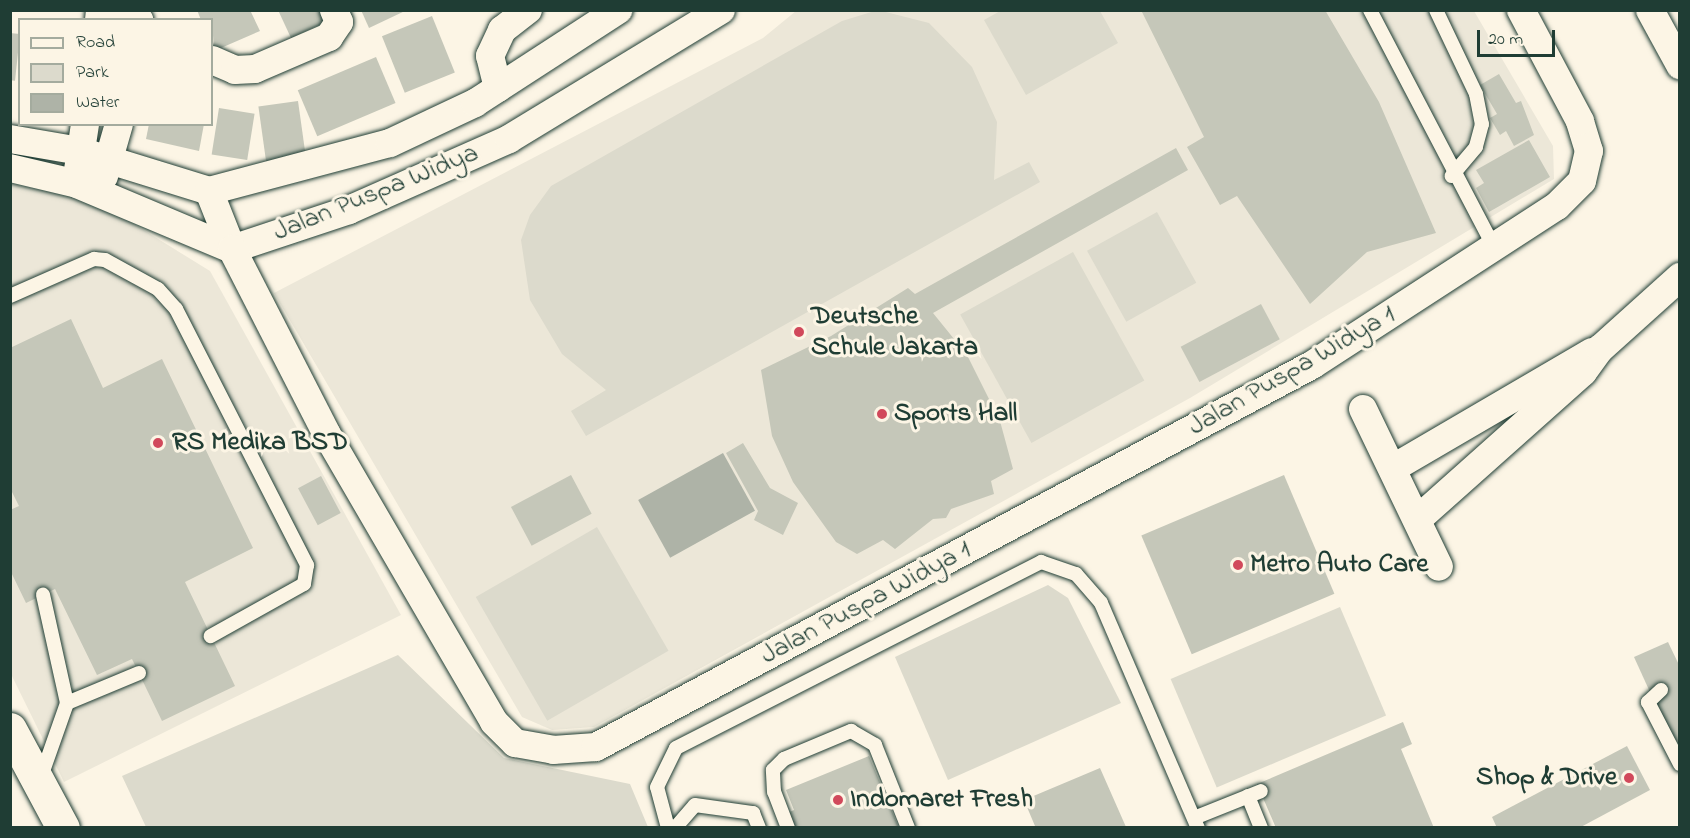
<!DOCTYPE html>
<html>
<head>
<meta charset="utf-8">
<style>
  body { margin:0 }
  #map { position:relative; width:1690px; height:838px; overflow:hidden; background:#fcf5e5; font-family:"Indie Flower",sans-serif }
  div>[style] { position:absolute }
  .built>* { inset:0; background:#ece7d8 }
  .green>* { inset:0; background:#dcdacc; transform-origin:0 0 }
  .water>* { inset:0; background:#aeb3a7; transform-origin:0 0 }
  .building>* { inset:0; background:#c5c7b9; transform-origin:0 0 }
  .roads { filter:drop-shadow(0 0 2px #1f3d34) drop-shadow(0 0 2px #1f3d34) }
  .lane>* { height:14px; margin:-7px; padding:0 7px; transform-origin:7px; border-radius:7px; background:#fcf5e5 }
  .street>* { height:28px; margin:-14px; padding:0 14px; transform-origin:14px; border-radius:14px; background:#fcf5e5 }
  .primary>* { height:33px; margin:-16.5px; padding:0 16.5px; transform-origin:16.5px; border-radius:16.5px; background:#fcf5e5 }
  .dots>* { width:16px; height:16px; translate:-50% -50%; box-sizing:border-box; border:3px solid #fcf5e5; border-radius:50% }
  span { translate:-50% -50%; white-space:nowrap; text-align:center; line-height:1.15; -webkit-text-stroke:6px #fcf5e5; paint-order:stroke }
  .street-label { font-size:27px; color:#1f3d34 }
  .poi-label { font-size:27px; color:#1f3d34; font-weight:700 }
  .left { translate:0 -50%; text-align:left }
  .right { translate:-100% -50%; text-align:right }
  .frame { position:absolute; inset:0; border:12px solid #1f3d34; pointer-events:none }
  .legend { position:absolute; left:18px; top:18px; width:195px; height:108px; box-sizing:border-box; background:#fcf5e5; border:2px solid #a4ab9e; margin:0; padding:8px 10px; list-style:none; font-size:18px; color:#1f3d34 }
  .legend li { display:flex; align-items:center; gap:12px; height:30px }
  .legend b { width:30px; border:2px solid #a4ab9e }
  .scale { position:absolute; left:1477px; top:30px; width:78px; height:27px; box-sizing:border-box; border:3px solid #1f3d34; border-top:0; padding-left:8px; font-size:18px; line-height:21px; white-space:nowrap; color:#1f3d34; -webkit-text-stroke:4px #fcf5e5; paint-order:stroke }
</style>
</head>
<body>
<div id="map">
  <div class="built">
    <div style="clip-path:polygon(796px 11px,1474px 11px,1553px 146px,1554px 179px,1190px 398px,594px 727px,552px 730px,522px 717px,274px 293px,763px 38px)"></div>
    <div style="clip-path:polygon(11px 184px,74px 197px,129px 221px,210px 271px,401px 615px,64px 782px,11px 674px)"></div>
  </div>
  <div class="green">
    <div style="clip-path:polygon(878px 10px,929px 23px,972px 67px,997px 122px,994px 180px,1029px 162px,1040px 182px,586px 436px,571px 411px,606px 390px,562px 354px,530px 300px,521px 240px,530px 215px,551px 186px,842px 21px)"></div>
    <div style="clip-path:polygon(1002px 10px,1100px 11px,1118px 43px,1026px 95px,984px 20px)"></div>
    <div style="left:1157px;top:212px;width:81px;height:80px;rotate:61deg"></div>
    <div style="left:1073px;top:252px;width:147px;height:129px;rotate:61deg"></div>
    <div style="left:597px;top:527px;width:143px;height:140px;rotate:60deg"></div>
    <div style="clip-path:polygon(1048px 585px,1068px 598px,1121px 703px,948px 780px,895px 657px)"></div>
    <div style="left:1340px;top:607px;width:118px;height:184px;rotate:67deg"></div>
    <div style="clip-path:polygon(398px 655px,504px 758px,630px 784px,648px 827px,146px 827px,122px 776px)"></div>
  </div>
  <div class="water">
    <div style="left:723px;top:453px;width:66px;height:97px;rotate:61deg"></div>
  </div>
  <div class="building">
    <div style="clip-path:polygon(197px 10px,250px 10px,260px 31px,214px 51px,212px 20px,201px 20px)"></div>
    <div style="clip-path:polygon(278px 10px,326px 10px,330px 20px,291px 38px)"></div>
    <div style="clip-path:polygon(361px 10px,407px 10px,369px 28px)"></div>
    <div style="clip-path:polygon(1141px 10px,1325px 10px,1379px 102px,1436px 233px,1367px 252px,1310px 304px,1237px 196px,1220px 205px,1187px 147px,1204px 137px)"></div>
    <div style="left:432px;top:16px;width:61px;height:54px;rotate:68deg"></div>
    <div style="left:10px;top:33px;width:10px;height:47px;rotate:6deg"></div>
    <div style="left:376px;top:57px;width:50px;height:85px;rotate:67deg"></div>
    <div style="clip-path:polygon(1499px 74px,1516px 103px,1521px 101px,1534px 135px,1514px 146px,1506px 131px,1500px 135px,1490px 118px,1497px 114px,1480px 85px)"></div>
    <div style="left:298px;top:101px;width:59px;height:40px;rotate:82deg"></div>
    <div style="left:219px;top:108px;width:36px;height:47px;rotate:9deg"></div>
    <div style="clip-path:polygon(149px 124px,204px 124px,199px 151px,146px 139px)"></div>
    <div style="clip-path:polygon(1529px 140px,1550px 177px,1489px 212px,1476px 188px,1484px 183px,1476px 170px)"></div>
    <div style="clip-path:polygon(1176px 148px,1188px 170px,933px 313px,967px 355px,1000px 421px,1013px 469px,991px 481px,994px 494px,951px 509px,946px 518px,933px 519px,895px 549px,883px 540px,857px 554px,836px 542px,793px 482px,772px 436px,761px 370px,831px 336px,908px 288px,915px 294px)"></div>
    <div style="left:1261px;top:304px;width:40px;height:91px;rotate:62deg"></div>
    <div style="clip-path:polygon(71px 319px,103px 388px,162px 359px,253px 548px,185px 582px,235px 686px,162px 721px,132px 659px,97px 675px,55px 589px,26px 603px,10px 570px,10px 510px,19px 506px,10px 488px,10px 348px)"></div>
    <div style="clip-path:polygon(743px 443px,770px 488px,798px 503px,783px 535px,754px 520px,758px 511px,726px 453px)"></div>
    <div style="left:571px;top:475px;width:44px;height:68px;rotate:62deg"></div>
    <div style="left:1284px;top:475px;width:129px;height:155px;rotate:67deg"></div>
    <div style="left:321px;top:476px;width:42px;height:26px;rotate:62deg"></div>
    <div style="clip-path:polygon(1668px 642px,1680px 667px,1680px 758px,1634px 657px)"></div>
    <div style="clip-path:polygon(1403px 722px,1412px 744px,1401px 749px,1434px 828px,1276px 828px,1257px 784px)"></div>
    <div style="clip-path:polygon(1627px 746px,1650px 790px,1579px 828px,1497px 828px,1492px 817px)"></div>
    <div style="clip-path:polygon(869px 756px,899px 828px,783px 828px,778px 817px,794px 810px,786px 790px)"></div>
    <div style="clip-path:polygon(1100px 768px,1126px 827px,1031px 827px,1035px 826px,1024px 800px)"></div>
  </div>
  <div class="roads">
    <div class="lane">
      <div style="left:1370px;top:10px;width:267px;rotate:62.4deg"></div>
      <div style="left:1436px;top:10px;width:93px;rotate:64.5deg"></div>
      <div style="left:1476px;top:94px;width:31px;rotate:79deg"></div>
      <div style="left:1482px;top:124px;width:24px;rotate:105deg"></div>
      <div style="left:1476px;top:147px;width:38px;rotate:130deg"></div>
      <div style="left:10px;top:296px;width:92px;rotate:-23.8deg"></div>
      <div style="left:94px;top:259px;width:11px;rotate:5deg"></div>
      <div style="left:105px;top:260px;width:60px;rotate:28.7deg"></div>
      <div style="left:158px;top:289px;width:27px;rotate:48deg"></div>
      <div style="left:176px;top:309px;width:288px;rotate:62.9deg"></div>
      <div style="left:307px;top:565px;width:19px;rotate:99deg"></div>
      <div style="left:304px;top:584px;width:107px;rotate:150.8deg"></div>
      <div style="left:1661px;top:690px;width:18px;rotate:137deg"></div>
      <div style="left:1648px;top:702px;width:70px;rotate:62.7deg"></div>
      <div style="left:67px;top:703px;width:78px;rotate:-22.6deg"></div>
      <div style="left:41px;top:777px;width:78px;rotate:-70.6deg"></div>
      <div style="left:67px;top:703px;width:111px;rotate:-102.5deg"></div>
      <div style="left:1248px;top:796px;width:35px;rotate:68deg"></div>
      <div style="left:1194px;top:818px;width:72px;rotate:-21.9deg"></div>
      <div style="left:668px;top:828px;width:42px;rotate:-105deg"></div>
      <div style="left:657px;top:787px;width:43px;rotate:-64deg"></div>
      <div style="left:676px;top:748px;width:410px;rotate:-27deg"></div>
      <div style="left:1041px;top:562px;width:37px;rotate:19deg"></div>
      <div style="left:1076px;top:574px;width:38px;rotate:49deg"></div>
      <div style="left:1101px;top:603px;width:245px;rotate:66.7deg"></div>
      <div style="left:675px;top:828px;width:30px;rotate:-49deg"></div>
      <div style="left:695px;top:805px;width:59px;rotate:7.9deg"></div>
      <div style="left:753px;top:813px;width:16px;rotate:68deg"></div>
      <div style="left:788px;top:828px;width:39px;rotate:-111deg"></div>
      <div style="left:774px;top:792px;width:22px;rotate:-93deg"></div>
      <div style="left:773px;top:770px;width:16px;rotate:-45deg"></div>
      <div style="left:784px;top:759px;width:73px;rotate:-22.7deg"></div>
      <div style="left:851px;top:731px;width:28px;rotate:30deg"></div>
      <div style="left:875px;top:745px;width:89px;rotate:68.3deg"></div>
    </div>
    <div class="street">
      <div style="left:121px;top:10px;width:21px;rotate:29deg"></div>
      <div style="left:1650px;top:10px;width:63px;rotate:61.4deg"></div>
      <div style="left:99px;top:20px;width:10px;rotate:-84deg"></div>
      <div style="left:212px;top:60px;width:25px;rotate:23deg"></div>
      <div style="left:235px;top:70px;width:20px;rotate:-3deg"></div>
      <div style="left:255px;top:69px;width:81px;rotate:-23.4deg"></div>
      <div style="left:329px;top:37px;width:18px;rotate:-56deg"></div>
      <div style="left:339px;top:22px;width:13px;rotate:-113deg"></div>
      <div style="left:498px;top:88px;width:33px;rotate:-104deg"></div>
      <div style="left:490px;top:56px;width:29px;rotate:-65deg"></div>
      <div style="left:502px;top:30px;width:33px;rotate:-38deg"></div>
      <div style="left:10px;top:139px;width:71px;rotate:9.7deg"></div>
      <div style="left:80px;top:151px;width:135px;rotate:17.2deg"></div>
      <div style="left:209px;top:191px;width:187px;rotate:-14.9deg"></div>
      <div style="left:390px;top:143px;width:94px;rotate:-25.2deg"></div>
      <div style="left:475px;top:103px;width:171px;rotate:-33deg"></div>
      <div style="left:10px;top:168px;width:69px;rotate:13.4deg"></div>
      <div style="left:77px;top:184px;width:168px;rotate:22.8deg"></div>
      <div style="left:232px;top:249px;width:123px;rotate:-18.4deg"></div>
      <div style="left:349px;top:210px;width:175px;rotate:-23.9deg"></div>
      <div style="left:509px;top:139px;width:248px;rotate:-31.3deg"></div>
      <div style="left:78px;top:170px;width:47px;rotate:-81.3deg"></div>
      <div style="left:104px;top:176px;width:54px;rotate:-73.9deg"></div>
      <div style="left:209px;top:191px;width:62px;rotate:68.4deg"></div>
      <div style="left:232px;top:249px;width:207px;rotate:62.9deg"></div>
      <div style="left:326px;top:433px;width:334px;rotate:59.8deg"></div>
      <div style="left:494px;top:722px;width:30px;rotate:45deg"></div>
      <div style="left:515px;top:743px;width:39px;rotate:10deg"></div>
      <div style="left:553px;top:750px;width:43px;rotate:-4deg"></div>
      <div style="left:596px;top:747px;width:812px;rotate:-28.08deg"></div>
      <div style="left:1312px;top:365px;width:292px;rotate:-33deg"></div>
      <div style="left:1557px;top:206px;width:35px;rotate:-45deg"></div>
      <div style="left:1582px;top:181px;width:31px;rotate:-77deg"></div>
      <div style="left:1589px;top:151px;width:31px;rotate:-107deg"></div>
      <div style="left:1580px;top:121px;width:126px;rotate:-118deg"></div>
      <div style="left:1363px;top:409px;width:175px;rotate:64.3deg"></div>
      <div style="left:1395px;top:467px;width:228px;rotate:-30.3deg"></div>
      <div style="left:1418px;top:519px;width:221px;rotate:-41.7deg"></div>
      <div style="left:1583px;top:372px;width:29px;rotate:-54deg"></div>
      <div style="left:1600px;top:349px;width:108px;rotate:-42deg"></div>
    </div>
    <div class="primary">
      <div style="left:10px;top:729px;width:112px;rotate:61.8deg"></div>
    </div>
  </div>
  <div class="dots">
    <div style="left:799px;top:332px;background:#d1495b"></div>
    <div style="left:882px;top:414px;background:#d1495b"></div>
    <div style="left:158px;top:443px;background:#d1495b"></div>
    <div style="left:1238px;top:565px;background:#d1495b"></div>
    <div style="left:1629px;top:778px;background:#d1495b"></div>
    <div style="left:838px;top:800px;background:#d1495b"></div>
  </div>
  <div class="street-label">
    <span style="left:376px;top:193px;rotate:-22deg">Jalan Puspa Widya</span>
    <span style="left:1292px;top:371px;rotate:-30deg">Jalan Puspa Widya 1</span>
    <span style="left:866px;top:603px;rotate:-28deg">Jalan Puspa Widya 1</span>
  </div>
  <div class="poi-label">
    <span class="left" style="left:811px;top:332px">Deutsche<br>Schule Jakarta</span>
    <span class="left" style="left:894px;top:414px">Sports Hall</span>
    <span class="left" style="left:172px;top:443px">RS Medika BSD</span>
    <span class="left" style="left:1250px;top:565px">Metro Auto Care</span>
    <span class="right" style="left:1617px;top:778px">Shop &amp; Drive</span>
    <span class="left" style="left:850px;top:800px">Indomaret Fresh</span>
  </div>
  <div class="frame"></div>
  <ul class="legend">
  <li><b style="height:8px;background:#fcf5e5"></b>Road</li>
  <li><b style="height:16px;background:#dcdacc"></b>Park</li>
  <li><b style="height:16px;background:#aeb3a7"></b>Water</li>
  </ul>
  <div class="scale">20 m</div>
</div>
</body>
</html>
